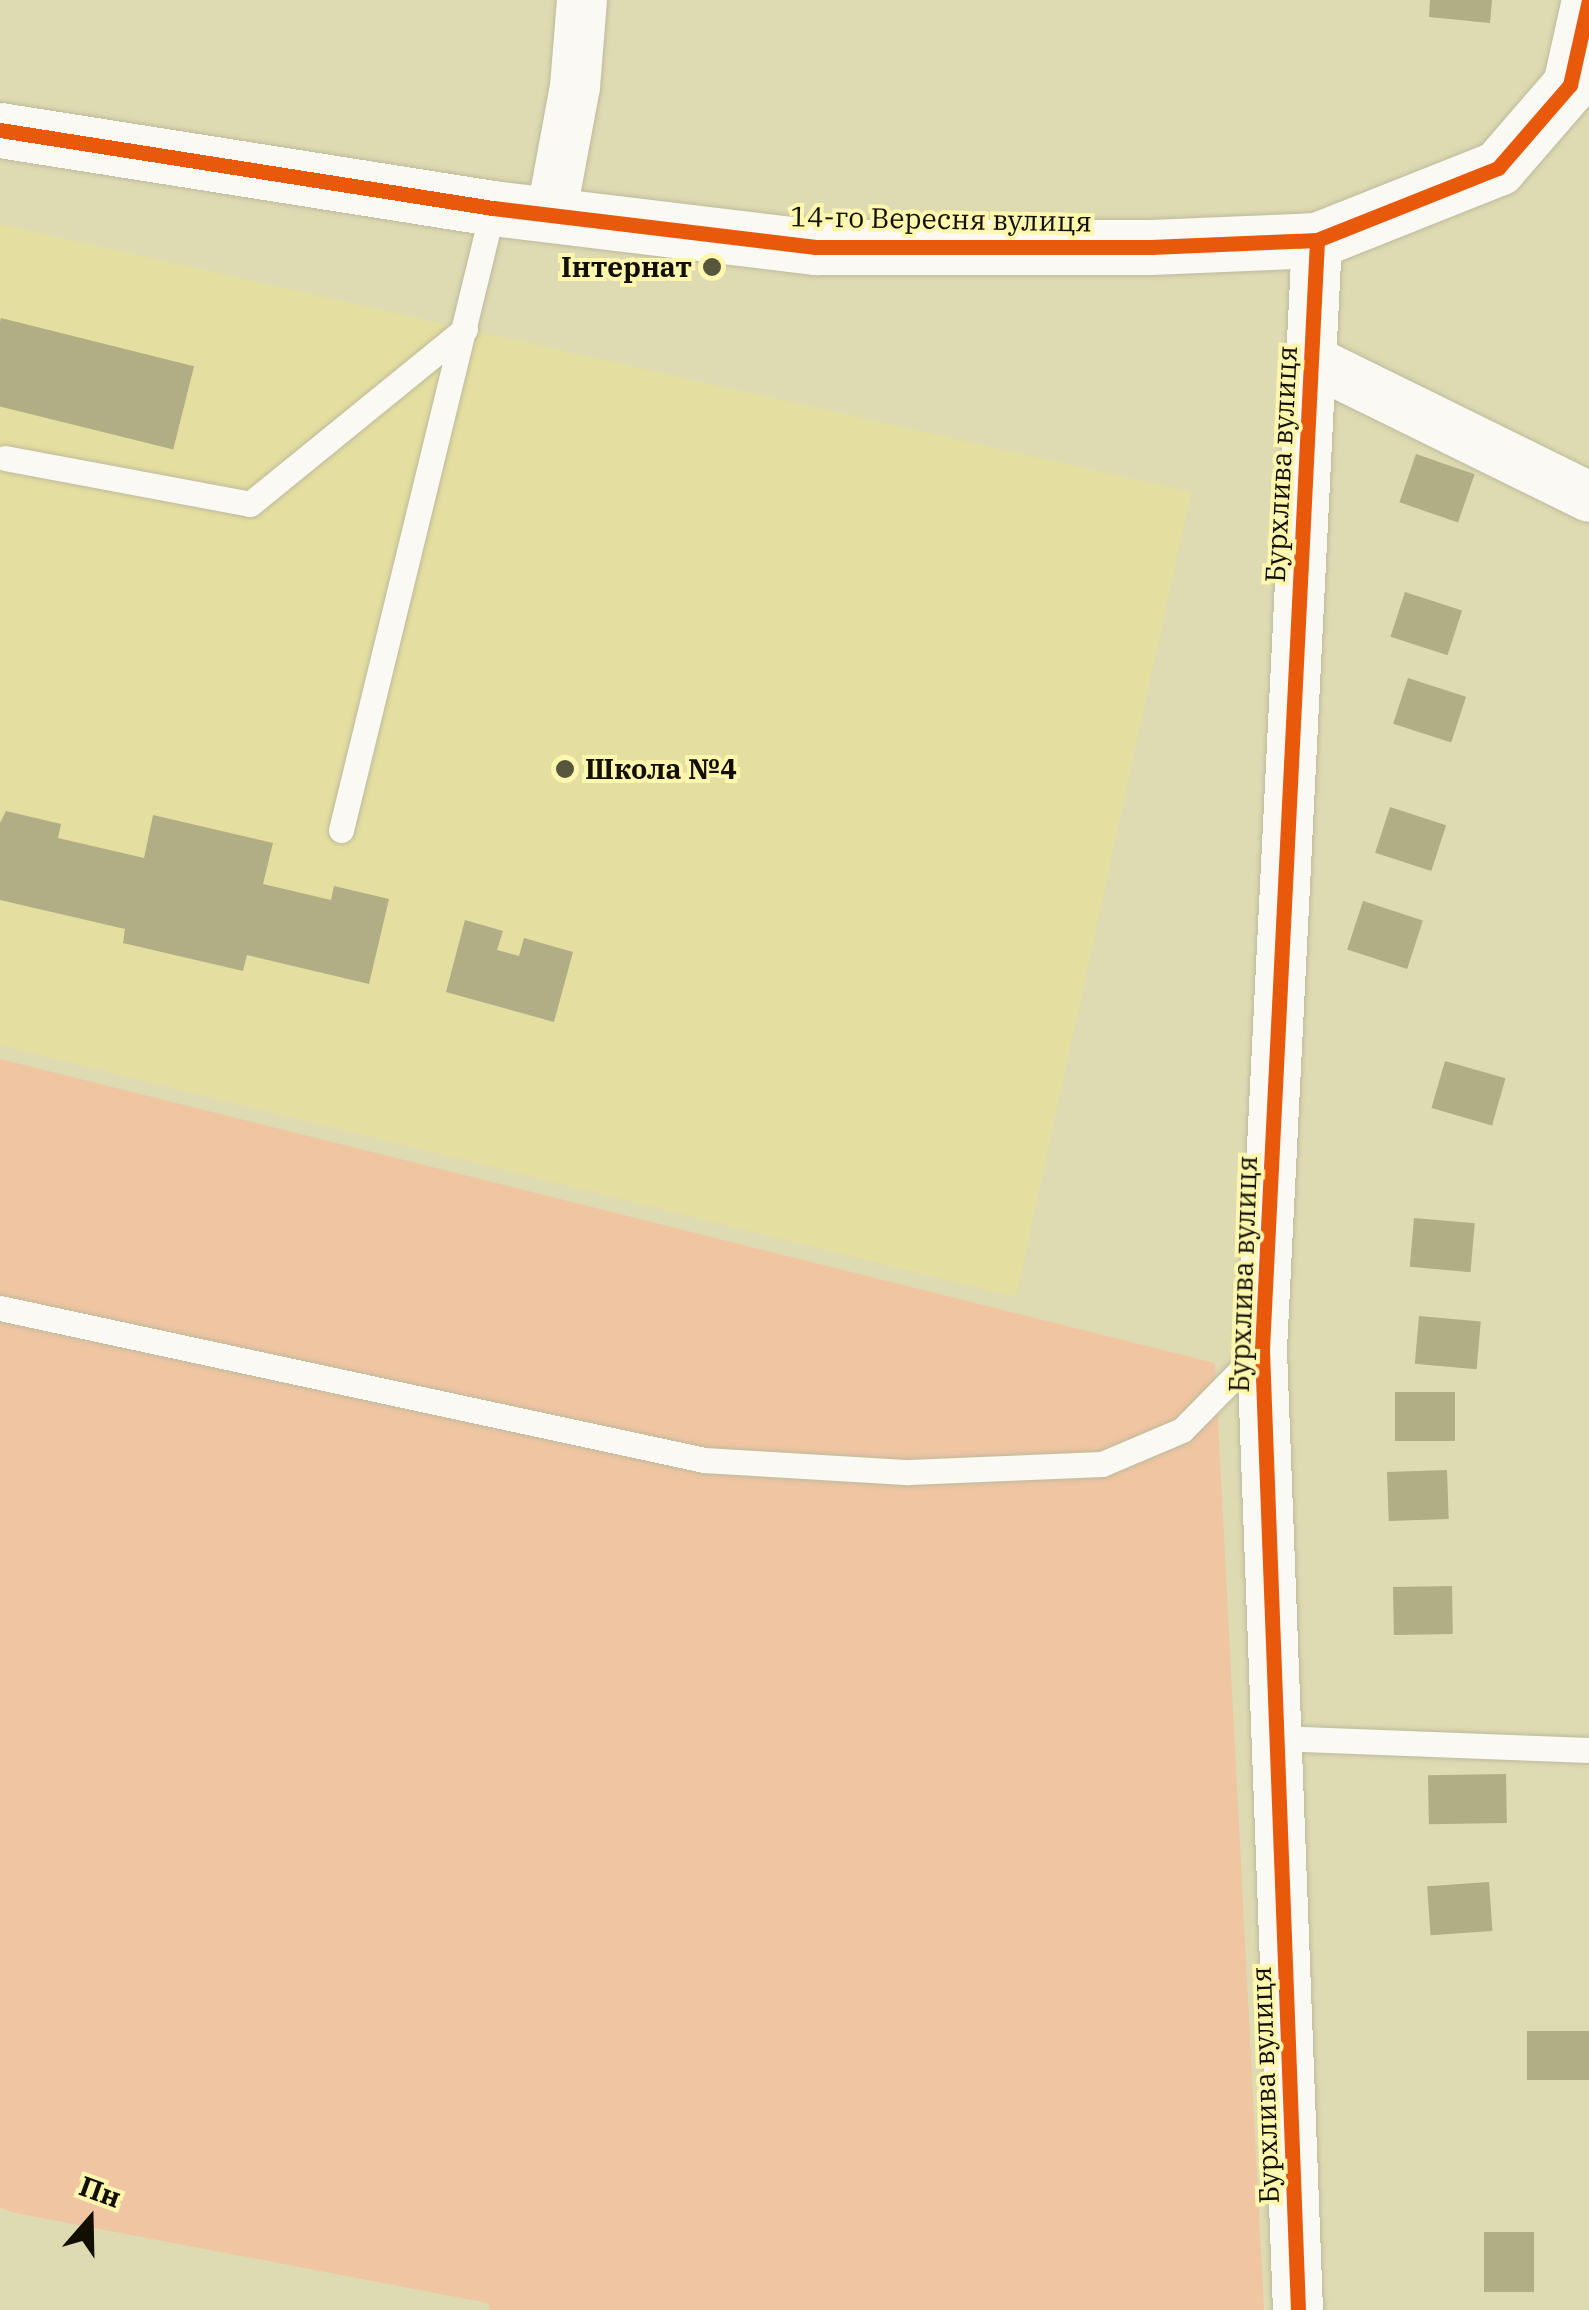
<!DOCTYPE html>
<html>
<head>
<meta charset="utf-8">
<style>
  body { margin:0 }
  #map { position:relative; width:1589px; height:2310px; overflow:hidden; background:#dedab2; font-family:"IBM Plex Serif",serif }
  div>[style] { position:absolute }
  .built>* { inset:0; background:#e4dea0 }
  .green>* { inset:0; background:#efc5a2 }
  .building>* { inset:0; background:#b1ad85; transform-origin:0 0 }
  .roads { filter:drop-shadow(0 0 2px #bdba9c) drop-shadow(0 0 2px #bdba9c) }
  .lane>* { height:25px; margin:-12.5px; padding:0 12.5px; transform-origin:12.5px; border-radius:12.5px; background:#faf9f3 }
  .street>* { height:50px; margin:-25px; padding:0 25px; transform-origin:25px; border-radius:25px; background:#faf9f3 }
  .secondary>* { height:55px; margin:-27.5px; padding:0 27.5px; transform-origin:27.5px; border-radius:27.5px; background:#faf9f3 }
  .cycleway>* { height:15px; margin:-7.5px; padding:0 7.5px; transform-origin:7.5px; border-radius:7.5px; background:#e8590c }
  .dots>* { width:28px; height:28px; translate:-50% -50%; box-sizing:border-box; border:5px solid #fcf6ae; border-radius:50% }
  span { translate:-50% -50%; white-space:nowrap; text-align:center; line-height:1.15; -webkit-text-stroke:8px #fcf6ae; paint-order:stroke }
  .street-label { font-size:28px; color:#120f00 }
  .poi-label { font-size:28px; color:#120f00; font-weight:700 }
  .right { translate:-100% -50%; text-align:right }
  .left { translate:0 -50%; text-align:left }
  .north { position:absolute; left:40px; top:2170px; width:100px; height:100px; -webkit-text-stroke:8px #fcf6ae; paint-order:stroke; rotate:20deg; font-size:28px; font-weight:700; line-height:40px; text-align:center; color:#120f00 }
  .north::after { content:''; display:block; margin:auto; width:35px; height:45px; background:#120f00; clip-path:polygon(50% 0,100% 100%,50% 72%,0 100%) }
</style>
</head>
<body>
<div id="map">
  <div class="built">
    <div style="clip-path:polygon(0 224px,1191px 492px,1016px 1297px,0 1045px)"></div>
  </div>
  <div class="green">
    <div style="clip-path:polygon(0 1059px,1215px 1363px,1264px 2310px,490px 2310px,488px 2303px,11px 2212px,0 2207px)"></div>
  </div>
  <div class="building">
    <div style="clip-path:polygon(1430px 0,1492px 0,1490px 23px,1429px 17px)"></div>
    <div style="left:1px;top:318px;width:199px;height:86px;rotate:14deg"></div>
    <div style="left:1416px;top:454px;width:62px;height:51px;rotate:19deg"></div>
    <div style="left:1405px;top:592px;width:60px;height:47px;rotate:18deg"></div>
    <div style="left:1408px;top:678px;width:61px;height:48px;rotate:18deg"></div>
    <div style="left:1390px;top:807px;width:59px;height:48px;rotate:18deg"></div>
    <div style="clip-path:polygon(6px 811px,61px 824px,58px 838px,144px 858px,153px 815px,273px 843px,263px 884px,331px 900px,334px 886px,389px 899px,369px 984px,247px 955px,243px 971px,123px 943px,125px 929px,0 900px,0 823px)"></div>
    <div style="left:1363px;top:901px;width:63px;height:51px;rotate:18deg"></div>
    <div style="clip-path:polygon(465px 920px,503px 931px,497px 950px,519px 956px,524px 938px,573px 952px,554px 1022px,446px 992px)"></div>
    <div style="left:1445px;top:1061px;width:63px;height:49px;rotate:16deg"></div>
    <div style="left:1414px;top:1218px;width:61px;height:49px;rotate:5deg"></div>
    <div style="left:1419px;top:1316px;width:62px;height:48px;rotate:5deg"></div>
    <div style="left:1395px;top:1392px;width:60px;height:49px"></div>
    <div style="left:1447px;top:1470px;width:49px;height:60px;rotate:88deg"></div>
    <div style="left:1452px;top:1586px;width:48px;height:59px;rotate:89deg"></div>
    <div style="left:1506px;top:1774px;width:49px;height:78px;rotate:89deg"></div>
    <div style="left:1489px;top:1882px;width:49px;height:62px;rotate:86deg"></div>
    <div style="left:1589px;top:2031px;width:49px;height:62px;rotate:90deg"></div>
    <div style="left:1484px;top:2232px;width:50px;height:60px"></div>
  </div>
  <div class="roads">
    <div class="lane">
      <div style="left:5px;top:458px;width:249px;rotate:10.6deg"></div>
      <div style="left:250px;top:504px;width:277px;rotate:-39.1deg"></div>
      <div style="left:341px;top:830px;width:640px;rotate:-76.27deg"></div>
      <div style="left:0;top:1308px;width:720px;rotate:12.18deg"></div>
      <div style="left:704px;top:1460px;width:205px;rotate:3.4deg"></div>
      <div style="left:909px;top:1472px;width:193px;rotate:-2.4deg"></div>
      <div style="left:1102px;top:1464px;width:87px;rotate:-23deg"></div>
      <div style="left:1182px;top:1430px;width:114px;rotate:-45.4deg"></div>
      <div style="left:1276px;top:1738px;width:313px;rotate:2.2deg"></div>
    </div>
    <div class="street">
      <div style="left:551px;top:216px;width:131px;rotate:-79.5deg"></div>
      <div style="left:575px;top:87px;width:87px;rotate:-85.4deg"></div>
      <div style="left:1311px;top:360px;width:310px;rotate:26.2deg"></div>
      <div style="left:1298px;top:2310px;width:962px;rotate:-92.15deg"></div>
      <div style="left:1262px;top:1349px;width:1110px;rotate:-87.16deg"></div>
    </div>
    <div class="secondary">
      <div style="left:0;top:130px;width:499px;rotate:9deg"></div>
      <div style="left:493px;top:208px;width:325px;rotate:6.9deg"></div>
      <div style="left:816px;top:247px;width:335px"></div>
      <div style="left:1151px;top:247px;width:166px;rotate:-2.4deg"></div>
      <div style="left:1317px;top:240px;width:195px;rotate:-21.7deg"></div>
      <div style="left:1498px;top:168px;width:110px;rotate:-49.1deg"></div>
      <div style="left:1570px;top:85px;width:87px;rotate:-77.4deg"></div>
    </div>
  </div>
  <div class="cycleway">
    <div style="left:0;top:130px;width:499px;rotate:9deg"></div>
    <div style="left:493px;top:208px;width:325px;rotate:6.9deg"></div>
    <div style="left:816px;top:247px;width:335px"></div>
    <div style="left:1151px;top:247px;width:166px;rotate:-2.4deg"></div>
    <div style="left:1317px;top:240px;width:195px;rotate:-21.7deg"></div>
    <div style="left:1498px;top:168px;width:110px;rotate:-49.1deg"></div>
    <div style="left:1570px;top:85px;width:87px;rotate:-77.4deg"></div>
    <div style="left:1298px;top:2310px;width:962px;rotate:-92.15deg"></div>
    <div style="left:1262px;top:1349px;width:1110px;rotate:-87.16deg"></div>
  </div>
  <div class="dots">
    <div style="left:712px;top:267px;background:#59563e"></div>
    <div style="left:565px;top:769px;background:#59563e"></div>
  </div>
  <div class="street-label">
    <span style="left:941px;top:219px;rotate:1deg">14-го Вересня вулиця</span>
    <span style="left:1281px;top:464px;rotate:-87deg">Бурхлива вулиця</span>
    <span style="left:1243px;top:1274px;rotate:-88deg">Бурхлива вулиця</span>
    <span style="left:1265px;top:2085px;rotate:-92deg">Бурхлива вулиця</span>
  </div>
  <div class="poi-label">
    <span class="right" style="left:692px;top:267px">Інтернат</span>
    <span class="left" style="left:585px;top:769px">Школа №4</span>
  </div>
  <div class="north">Пн</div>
</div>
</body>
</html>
